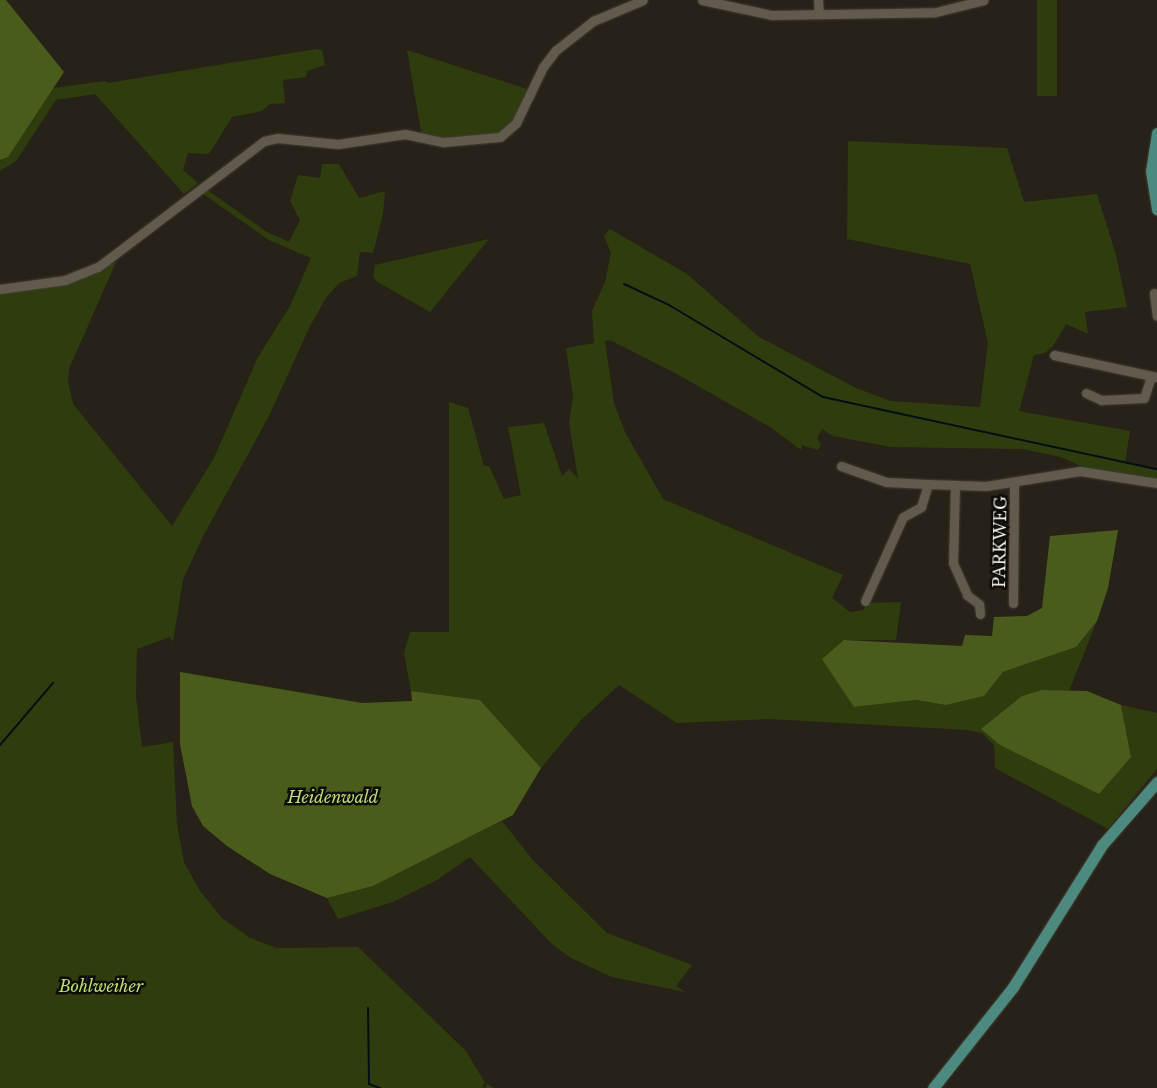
<!DOCTYPE html>
<html>
<head>
<meta charset="utf-8">
<style>
  body { margin:0 }
  #map { position:relative; width:1157px; height:1088px; overflow:hidden; background:#272217; font-family:"Libre Baskerville",serif }
  div>[style] { position:absolute }
  .green>* { inset:0; background:#2f3c0e; transform-origin:0 0 }
  .forest>* { inset:0; background:#4a5c1c }
  .stream>* { height:2px; margin:-1px; padding:0 1px; transform-origin:1px; border-radius:1px; background:#030f13 }
  .roads { filter:drop-shadow(0 0 1px #423d35) drop-shadow(0 0 1px #423d35) }
  .minor>* { height:9px; margin:-4.5px; padding:0 4.5px; transform-origin:4.5px; border-radius:4.5px; background:#615b4e }
  .major>* { height:11px; margin:-5.5px; padding:0 5.5px; transform-origin:5.5px; border-radius:5.5px; background:#4c8a7f }
  span { translate:-50% -50%; white-space:nowrap; text-align:center; line-height:1.15; -webkit-text-stroke:5px #0e0c07; paint-order:stroke }
  .street-label { font-size:16px; color:#f1eee6 }
  .park-label { font-size:16px; color:#bedf71; font-style:italic }
</style>
</head>
<body>
<div id="map">
  <div class="green">
    <div style="left:1037px;top:0;width:20px;height:96px"></div>
    <div style="clip-path:polygon(316px 49px,322px 50px,325px 65px,307px 71px,306px 77px,283px 80px,285px 103px,270px 104px,262px 111px,232px 117px,209px 154px,188px 153px,183px 170px,198px 183px,184px 194px,95px 94px,56px 100px,16px 161px,0 171px,0 160px,8px 156px,53px 88px,105px 81px,108px 83px)"></div>
    <div style="clip-path:polygon(407px 50px,527px 89px,517px 116px,498px 135px,442px 139px,421px 132px)"></div>
    <div style="clip-path:polygon(848px 141px,1007px 148px,1024px 202px,1097px 194px,1116px 255px,1127px 307px,1085px 312px,1088px 334px,1066px 324px,1053px 346px,1045px 353px,1034px 355px,1019px 411px,1130px 431px,1125px 463px,1157px 470px,1157px 480px,1087px 469px,1061px 457px,1023px 449px,891px 447px,833px 436px,822px 429px,817px 438px,821px 446px,817px 450px,802px 445px,801px 450px,770px 427px,675px 373px,610px 340px,605px 341px,614px 403px,625px 432px,663px 499px,843px 575px,832px 598px,850px 612px,863px 610px,868px 603px,901px 602px,896px 640px,844px 640px,854px 707px,916px 700px,946px 705px,984px 696px,1003px 672px,1076px 647px,1097px 621px,1069px 691px,1042px 690px,1131px 757px,1121px 705px,1157px 713px,1157px 769px,1108px 829px,995px 768px,994px 745px,982px 733px,967px 730px,769px 719px,677px 723px,619px 685px,581px 720px,541px 768px,480px 700px,411px 691px,404px 653px,410px 632px,449px 632px,449px 402px,468px 408px,484px 466px,489px 466px,504px 499px,521px 495px,508px 427px,544px 423px,562px 476px,569px 469px,578px 478px,569px 423px,573px 397px,566px 348px,594px 343px,592px 311px,605px 282px,611px 253px,604px 236px,610px 229px,687px 274px,759px 337px,856px 388px,891px 401px,980px 407px,988px 343px,970px 264px,847px 239px)"></div>
    <div style="clip-path:polygon(322px 164px,339px 164px,359px 198px,385px 191px,383px 214px,373px 253px,360px 252px,357px 276px,339px 283px,326px 298px,309px 328px,269px 416px,202px 538px,183px 580px,173px 642px,170px 637px,137px 649px,136px 696px,142px 747px,173px 742px,177px 824px,184px 862px,200px 891px,222px 918px,250px 938px,277px 948px,358px 947px,466px 1051px,485px 1083px,482px 1086px,485px 1088px,487px 1084px,494px 1088px,0 1088px,0 292px,93px 271px,116px 262px,69px 369px,68px 381px,73px 404px,172px 526px,214px 458px,258px 357px,290px 306px,311px 258px,269px 240px,199px 191px,203px 187px,267px 232px,289px 242px,300px 220px,290px 201px,298px 175px,320px 178px)"></div>
    <div style="clip-path:polygon(489px 239px,430px 312px,376px 281px,373px 276px,375px 265px)"></div>
    <div style="clip-path:polygon(502px 821px,532px 859px,607px 933px,692px 965px,676px 986px,685px 992px,612px 977px,571px 958px,552px 944px,470px 857px,437px 880px,393px 902px,338px 919px,327px 898px,373px 886px)"></div>
  </div>
  <div class="forest">
    <div style="clip-path:polygon(0 0,6px 0,64px 72px,8px 157px,0 160px)"></div>
    <div style="clip-path:polygon(1118px 530px,1108px 588px,1097px 621px,1076px 647px,1003px 672px,984px 696px,946px 705px,916px 700px,854px 707px,822px 659px,844px 640px,962px 646px,965px 635px,992px 636px,994px 617px,1027px 616px,1042px 608px,1050px 536px)"></div>
    <div style="clip-path:polygon(180px 672px,362px 703px,412px 701px,411px 691px,480px 700px,541px 768px,513px 815px,373px 886px,327px 898px,270px 874px,227px 846px,203px 826px,192px 806px,180px 744px)"></div>
    <div style="clip-path:polygon(1042px 690px,1087px 691px,1121px 705px,1131px 757px,1099px 794px,1000px 745px,981px 729px,1022px 696px)"></div>
  </div>
  <div class="stream">
    <div style="left:624px;top:284px;width:50px;rotate:25deg"></div>
    <div style="left:669px;top:305px;width:179px;rotate:30.9deg"></div>
    <div style="left:823px;top:397px;width:342px;rotate:12.2deg"></div>
    <div style="left:0;top:745px;width:82px;rotate:-49.5deg"></div>
    <div style="left:368px;top:1008px;width:76px;rotate:89.2deg"></div>
    <div style="left:369px;top:1084px;width:12px;rotate:20deg"></div>
  </div>
  <div class="roads">
    <div class="minor">
      <div style="left:702px;top:0;width:72px;rotate:12.1deg"></div>
      <div style="left:772px;top:15px;width:164px;rotate:-1deg"></div>
      <div style="left:936px;top:12px;width:49px;rotate:-14deg"></div>
      <div style="left:818px;top:0;width:14px;rotate:86deg"></div>
      <div style="left:0;top:289px;width:66px;rotate:-7.9deg"></div>
      <div style="left:65px;top:280px;width:35px;rotate:-22deg"></div>
      <div style="left:98px;top:267px;width:208px;rotate:-37.2deg"></div>
      <div style="left:264px;top:141px;width:13px;rotate:-13deg"></div>
      <div style="left:277px;top:138px;width:61px;rotate:5.6deg"></div>
      <div style="left:338px;top:144px;width:68px;rotate:-8.5deg"></div>
      <div style="left:405px;top:134px;width:40px;rotate:12deg"></div>
      <div style="left:444px;top:142px;width:56px;rotate:-5.1deg"></div>
      <div style="left:500px;top:137px;width:21px;rotate:-41deg"></div>
      <div style="left:516px;top:123px;width:62px;rotate:-64.3deg"></div>
      <div style="left:543px;top:67px;width:20px;rotate:-53deg"></div>
      <div style="left:555px;top:51px;width:48px;rotate:-38.3deg"></div>
      <div style="left:593px;top:21px;width:54px;rotate:-22.8deg"></div>
      <div style="left:1154px;top:293px;width:23px;rotate:83deg"></div>
      <div style="left:1054px;top:355px;width:105px;rotate:12.1deg"></div>
      <div style="left:1086px;top:393px;width:17px;rotate:25deg"></div>
      <div style="left:1101px;top:400px;width:43px;rotate:-2.7deg"></div>
      <div style="left:1144px;top:398px;width:22px;rotate:-72deg"></div>
      <div style="left:841px;top:466px;width:48px;rotate:19.6deg"></div>
      <div style="left:886px;top:482px;width:42px;rotate:2.7deg"></div>
      <div style="left:955px;top:486px;width:77px;rotate:91.5deg"></div>
      <div style="left:953px;top:563px;width:35px;rotate:66deg"></div>
      <div style="left:967px;top:595px;width:15px;rotate:37deg"></div>
      <div style="left:979px;top:604px;width:10px;rotate:84deg"></div>
      <div style="left:865px;top:601px;width:92px;rotate:-65.7deg"></div>
      <div style="left:903px;top:517px;width:21px;rotate:-29deg"></div>
      <div style="left:921px;top:507px;width:24px;rotate:-73deg"></div>
      <div style="left:928px;top:484px;width:58px;rotate:2deg"></div>
      <div style="left:986px;top:486px;width:95px;rotate:-9.1deg"></div>
      <div style="left:1080px;top:471px;width:78px;rotate:8.9deg"></div>
      <div style="left:1013px;top:603px;width:121px;rotate:-89.5deg"></div>
    </div>
    <div class="major">
      <div style="left:1157px;top:133px;width:38px;rotate:99deg"></div>
      <div style="left:1151px;top:171px;width:39px;rotate:81deg"></div>
      <div style="left:933px;top:1088px;width:129px;rotate:-51.6deg"></div>
      <div style="left:1013px;top:987px;width:168px;rotate:-57.9deg"></div>
      <div style="left:1102px;top:845px;width:84px;rotate:-48.9deg"></div>
    </div>
  </div>
  <div class="street-label">
    <span style="left:1000px;top:542px;rotate:-89deg">PARKWEG</span>
  </div>
  <div class="park-label">
    <span style="left:333px;top:797px">Heidenwald</span>
    <span style="left:101px;top:986px">Bohlweiher</span>
  </div>
</div>
</body>
</html>
